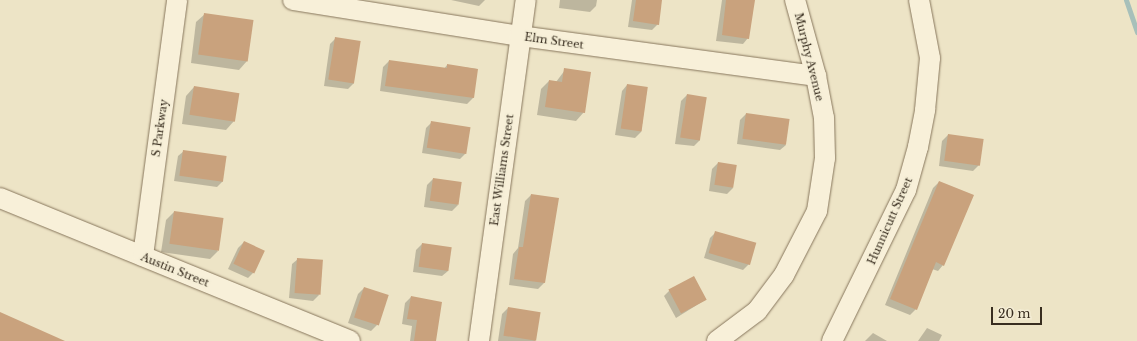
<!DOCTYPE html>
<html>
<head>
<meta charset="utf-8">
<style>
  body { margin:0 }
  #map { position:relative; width:1137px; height:341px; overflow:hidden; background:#ede4c6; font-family:"Libre Baskerville",serif }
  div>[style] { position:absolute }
  .shadow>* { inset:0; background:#0003 }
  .stream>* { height:5px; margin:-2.5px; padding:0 2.5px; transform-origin:2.5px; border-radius:2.5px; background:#a7c0ba }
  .building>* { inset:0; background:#c9a27d; transform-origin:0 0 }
  .roads { filter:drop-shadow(0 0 1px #87765c) drop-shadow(0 0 1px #87765c) }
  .minor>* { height:20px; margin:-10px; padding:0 10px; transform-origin:10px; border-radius:10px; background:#f8f0d9 }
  span { translate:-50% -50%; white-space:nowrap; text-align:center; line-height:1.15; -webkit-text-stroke:3px #f4edd5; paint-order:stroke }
  .street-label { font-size:11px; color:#382d1f }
  .scale { position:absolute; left:991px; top:307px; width:51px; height:18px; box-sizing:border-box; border:2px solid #382d1f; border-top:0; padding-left:5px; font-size:12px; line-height:14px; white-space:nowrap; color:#382d1f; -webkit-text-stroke:3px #f4edd5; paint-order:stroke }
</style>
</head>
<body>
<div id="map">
  <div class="shadow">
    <div style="clip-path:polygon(451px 0,485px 0,479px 6px)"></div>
    <div style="clip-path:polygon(560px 0,597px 0,596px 6px,590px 12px,559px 8px)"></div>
    <div style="clip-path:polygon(632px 0,661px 0,658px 24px,652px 30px,628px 27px)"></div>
    <div style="clip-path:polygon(722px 0,754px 0,748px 38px,743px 44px,716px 41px)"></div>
    <div style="clip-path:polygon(205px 14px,247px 61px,239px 70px,191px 63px,196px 22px)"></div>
    <div style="clip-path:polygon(336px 38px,354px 83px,348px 89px,324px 86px,330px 44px)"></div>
    <div style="clip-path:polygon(389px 61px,444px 69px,447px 65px,477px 69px,473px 98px,467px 104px,380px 91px,383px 67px)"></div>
    <div style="clip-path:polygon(565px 70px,584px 112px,576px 121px,537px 115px,541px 89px,549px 81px,556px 82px)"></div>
    <div style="clip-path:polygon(627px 85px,647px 88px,641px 132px,635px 138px,615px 135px,622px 91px)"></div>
    <div style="clip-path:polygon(194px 87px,234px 121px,226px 130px,182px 124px,186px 96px)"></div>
    <div style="clip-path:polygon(687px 95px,700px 140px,694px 146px,675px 144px,681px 101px)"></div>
    <div style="clip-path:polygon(746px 114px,786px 145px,780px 150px,737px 144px,740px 120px)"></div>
    <div style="clip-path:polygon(432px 122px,466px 153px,460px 159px,422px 153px,426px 128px)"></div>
    <div style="clip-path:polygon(948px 135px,979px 165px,973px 171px,939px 166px,942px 141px)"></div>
    <div style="clip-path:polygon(184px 151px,223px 181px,217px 187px,174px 181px,178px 156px)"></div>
    <div style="clip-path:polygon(718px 163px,733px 188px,727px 194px,709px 191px,712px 169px)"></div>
    <div style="clip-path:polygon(433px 179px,458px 205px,452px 211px,424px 207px,427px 185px)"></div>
    <div style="clip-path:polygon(939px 182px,943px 265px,938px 271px,932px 269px,916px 309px,910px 315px,885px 305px,933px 188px)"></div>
    <div style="clip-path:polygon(531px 195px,558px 199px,544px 283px,538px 289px,509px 285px,513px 254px,518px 248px,525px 201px)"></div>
    <div style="clip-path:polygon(174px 212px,218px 251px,210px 259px,161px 252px,166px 220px)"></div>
    <div style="clip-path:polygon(716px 232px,749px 264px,743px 270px,704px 258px,710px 238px)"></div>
    <div style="clip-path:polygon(244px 242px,254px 272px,248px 278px,228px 269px,238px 248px)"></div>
    <div style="clip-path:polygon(422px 244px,448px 271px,442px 276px,413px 272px,416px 250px)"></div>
    <div style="clip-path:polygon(298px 259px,319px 295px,313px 301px,289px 298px,292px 264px)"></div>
    <div style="clip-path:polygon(364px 288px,377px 325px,371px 331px,348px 323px,358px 294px)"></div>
    <div style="clip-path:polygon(670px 290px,705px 300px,676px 318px,664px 296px)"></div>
    <div style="clip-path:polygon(411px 297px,435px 341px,410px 341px,412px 326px,402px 324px,405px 303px)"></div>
    <div style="clip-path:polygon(508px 308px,535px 340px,535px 341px,498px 341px,502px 314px)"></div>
    <div style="clip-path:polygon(927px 328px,942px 335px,939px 341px,918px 341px)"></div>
    <div style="clip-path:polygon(873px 333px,887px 341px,865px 341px)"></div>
  </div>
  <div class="stream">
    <div style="left:1126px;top:0;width:34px;rotate:71deg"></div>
  </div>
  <div class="building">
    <div style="clip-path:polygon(636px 0,662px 0,659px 25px,633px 21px)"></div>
    <div style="clip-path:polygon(726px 0,755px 0,749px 39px,722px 35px)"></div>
    <div style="left:204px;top:13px;width:50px;height:42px;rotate:8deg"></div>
    <div style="left:335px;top:37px;width:26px;height:43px;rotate:9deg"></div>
    <div style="clip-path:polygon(389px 60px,447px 68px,447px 64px,478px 69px,474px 98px,385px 86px)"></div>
    <div style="clip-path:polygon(564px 68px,591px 72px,585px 113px,545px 107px,549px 80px,562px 82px)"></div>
    <div style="left:627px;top:84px;width:21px;height:45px;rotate:8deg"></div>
    <div style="left:194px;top:86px;width:46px;height:29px;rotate:9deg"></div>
    <div style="left:687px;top:94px;width:20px;height:44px;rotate:9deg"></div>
    <div style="left:746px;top:113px;width:44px;height:26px;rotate:8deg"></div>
    <div style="left:431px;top:121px;width:40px;height:27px;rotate:9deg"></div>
    <div style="left:948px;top:134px;width:36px;height:27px;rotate:8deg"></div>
    <div style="left:183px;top:150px;width:44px;height:26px;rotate:8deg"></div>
    <div style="left:718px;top:162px;width:19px;height:23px;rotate:9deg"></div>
    <div style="left:433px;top:178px;width:29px;height:23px;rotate:8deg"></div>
    <div style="clip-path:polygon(939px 181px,974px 195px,944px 266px,936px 262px,917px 310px,890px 299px)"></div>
    <div style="clip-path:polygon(531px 194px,559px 198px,545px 283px,514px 279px,519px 247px,523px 247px)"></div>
    <div style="left:174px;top:211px;width:50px;height:33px;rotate:8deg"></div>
    <div style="left:715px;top:231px;width:43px;height:23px;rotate:16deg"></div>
    <div style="left:244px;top:241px;width:23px;height:25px;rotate:25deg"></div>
    <div style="left:422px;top:243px;width:30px;height:24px;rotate:8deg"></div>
    <div style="left:297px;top:258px;width:26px;height:35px;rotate:4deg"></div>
    <div style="left:694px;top:276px;width:27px;height:29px;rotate:62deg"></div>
    <div style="left:364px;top:287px;width:26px;height:32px;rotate:18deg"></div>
    <div style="clip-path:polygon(411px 296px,442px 302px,436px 341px,414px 341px,417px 320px,407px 319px)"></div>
    <div style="left:508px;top:307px;width:33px;height:29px;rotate:9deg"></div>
    <div style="clip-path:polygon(0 312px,65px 341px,0 341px)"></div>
  </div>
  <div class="roads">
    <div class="minor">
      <div style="left:293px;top:0;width:230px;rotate:9deg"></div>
      <div style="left:520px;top:36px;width:299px;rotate:7.7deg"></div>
      <div style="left:0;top:198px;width:378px;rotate:22.2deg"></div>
      <div style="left:143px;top:256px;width:258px;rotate:-82.4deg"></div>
      <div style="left:479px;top:341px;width:344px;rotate:-82.2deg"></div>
      <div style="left:717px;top:341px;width:50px;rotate:-36.9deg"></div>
      <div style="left:757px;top:311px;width:45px;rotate:-53.1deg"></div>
      <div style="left:784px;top:275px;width:72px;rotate:-62.7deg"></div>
      <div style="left:817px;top:211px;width:54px;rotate:-81.4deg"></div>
      <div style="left:825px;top:158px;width:40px;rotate:-91.4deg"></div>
      <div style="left:824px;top:118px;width:43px;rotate:-100.8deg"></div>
      <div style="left:816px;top:76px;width:79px;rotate:-105.4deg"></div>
      <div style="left:832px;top:341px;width:168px;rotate:-63.9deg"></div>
      <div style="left:906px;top:190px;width:45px;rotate:-74.4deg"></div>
      <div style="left:918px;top:147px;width:38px;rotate:-79deg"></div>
      <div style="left:925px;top:110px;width:52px;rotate:-84.5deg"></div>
      <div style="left:930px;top:58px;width:59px;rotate:-100.7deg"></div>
    </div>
  </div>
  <div class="street-label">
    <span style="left:554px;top:41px;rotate:8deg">Elm Street</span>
    <span style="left:809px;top:57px;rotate:76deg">Murphy Avenue</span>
    <span style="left:160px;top:128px;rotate:-82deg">S Parkway</span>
    <span style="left:502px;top:170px;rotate:-82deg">East Williams Street</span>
    <span style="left:890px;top:221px;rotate:-66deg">Hunnicutt Street</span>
    <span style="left:175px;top:270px;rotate:22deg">Austin Street</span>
  </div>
  <div class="scale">20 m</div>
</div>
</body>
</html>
